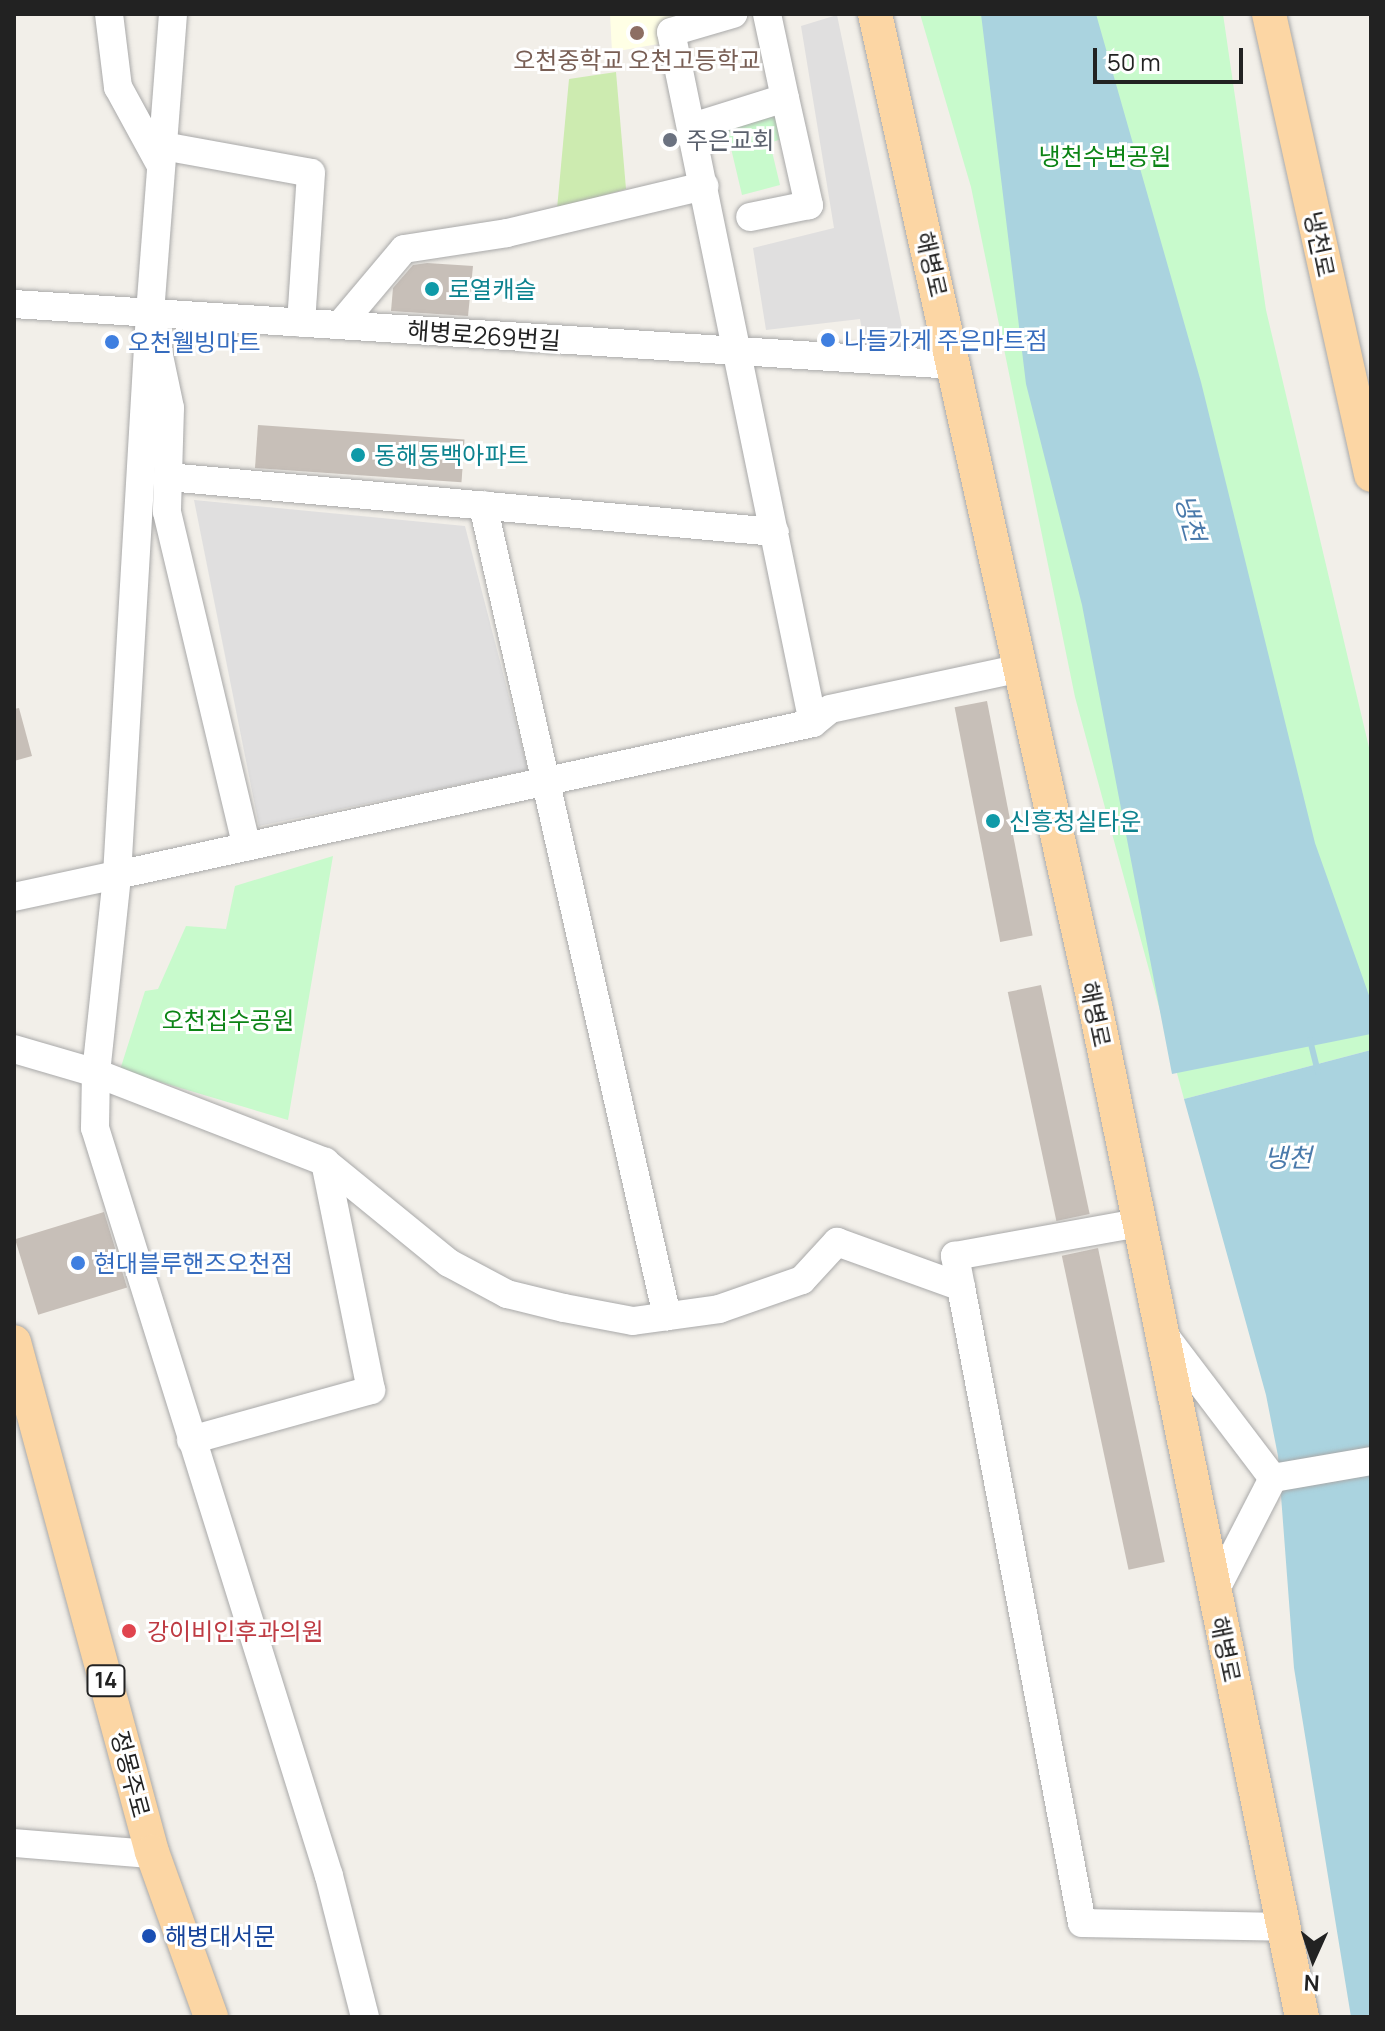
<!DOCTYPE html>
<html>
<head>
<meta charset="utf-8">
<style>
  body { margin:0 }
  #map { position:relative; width:1385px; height:2031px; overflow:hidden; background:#f2efe9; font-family:Manrope,"Noto Sans KR",sans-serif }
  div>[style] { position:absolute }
  .residential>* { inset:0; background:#e0dfdf }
  .education>* { inset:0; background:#ffffe5 }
  .grass>* { inset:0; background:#cdebb0 }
  .park>* { inset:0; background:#c8facc }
  .water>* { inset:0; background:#aad3df }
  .stream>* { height:6px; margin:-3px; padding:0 3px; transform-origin:3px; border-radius:3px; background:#aad3df }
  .building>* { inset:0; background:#c7bfb8; transform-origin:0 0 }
  .roads { filter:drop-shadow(0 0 2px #a9a9a9) drop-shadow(0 0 2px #a9a9a9) }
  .minor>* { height:28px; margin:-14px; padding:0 14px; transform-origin:14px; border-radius:14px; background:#fff }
  .major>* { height:34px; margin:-17px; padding:0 17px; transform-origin:17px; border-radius:17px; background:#fcd6a4 }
  .dots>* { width:22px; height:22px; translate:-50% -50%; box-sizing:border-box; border:4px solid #fff; border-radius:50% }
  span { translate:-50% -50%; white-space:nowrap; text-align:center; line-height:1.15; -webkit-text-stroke:6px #fff; paint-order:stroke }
  .shield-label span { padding:2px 6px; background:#fff; border:2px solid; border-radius:6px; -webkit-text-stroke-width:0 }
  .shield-label { font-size:22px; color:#222; font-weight:700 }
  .education-label { font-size:24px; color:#785e54 }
  .worship-label { font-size:24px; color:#5b616d }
  .left { translate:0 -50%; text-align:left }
  .park-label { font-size:24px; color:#0c8416 }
  .street-label { font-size:24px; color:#222 }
  .culture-label { font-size:24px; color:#0d838f }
  .shop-label { font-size:24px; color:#366cbe }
  .health-label { font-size:24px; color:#be3a42 }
  .transit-label { font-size:24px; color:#164399 }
  .water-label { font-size:26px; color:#4a7aab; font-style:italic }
  .frame { position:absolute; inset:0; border:16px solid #222; pointer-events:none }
  .north { position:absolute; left:1273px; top:1919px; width:80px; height:80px; -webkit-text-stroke:6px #fff; paint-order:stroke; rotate:183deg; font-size:22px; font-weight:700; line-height:32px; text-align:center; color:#222 }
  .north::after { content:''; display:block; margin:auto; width:28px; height:36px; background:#222; clip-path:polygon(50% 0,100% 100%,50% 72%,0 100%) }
  .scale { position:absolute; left:1093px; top:48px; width:150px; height:36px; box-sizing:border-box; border:4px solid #222; border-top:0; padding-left:10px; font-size:24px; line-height:28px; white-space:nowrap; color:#222; -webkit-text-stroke:6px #fff; paint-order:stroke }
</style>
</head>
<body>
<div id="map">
  <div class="residential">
    <div style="clip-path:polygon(837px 15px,906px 346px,867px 360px,860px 319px,766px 330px,753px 248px,834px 228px,801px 26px)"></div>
    <div style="clip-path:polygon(194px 500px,465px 526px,528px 770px,259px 826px)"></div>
  </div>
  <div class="education">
    <div style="clip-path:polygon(610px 14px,696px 14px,664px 43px,612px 52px)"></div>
  </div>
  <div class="grass">
    <div style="clip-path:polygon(616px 72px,626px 189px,557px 209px,569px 79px)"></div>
  </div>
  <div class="park">
    <div style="clip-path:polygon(920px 14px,1223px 14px,1266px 310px,1371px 756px,1371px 1050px,1184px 1099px,1075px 697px,971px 187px)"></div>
    <div style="clip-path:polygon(774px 112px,784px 138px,770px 143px,780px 185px,742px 195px,726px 127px)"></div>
    <div style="clip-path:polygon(333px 856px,288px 1120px,120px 1070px,145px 991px,158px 989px,186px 926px,226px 929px,235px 886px)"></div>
  </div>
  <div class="water">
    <div style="clip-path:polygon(981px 14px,1096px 14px,1201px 382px,1315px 843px,1371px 1001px,1371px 1034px,1172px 1074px,1082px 605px,1026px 384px)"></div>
    <div style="clip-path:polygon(1371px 1050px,1371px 2017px,1351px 2017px,1294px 1668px,1278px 1456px,1266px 1395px,1184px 1099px)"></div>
  </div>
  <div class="stream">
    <div style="left:1310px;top:1040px;width:33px;rotate:76deg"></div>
  </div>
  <div class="building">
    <div style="clip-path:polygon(427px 263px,473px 266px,468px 316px,391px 311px,393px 288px,413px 265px)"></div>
    <div style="left:258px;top:425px;width:207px;height:43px;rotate:4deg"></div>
    <div style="left:987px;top:701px;width:239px;height:33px;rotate:79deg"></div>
    <div style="clip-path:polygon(19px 708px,32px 756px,14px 761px,14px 709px)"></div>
    <div style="left:1041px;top:985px;width:234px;height:34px;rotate:78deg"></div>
    <div style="left:104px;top:1212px;width:79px;height:93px;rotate:73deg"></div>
    <div style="left:1098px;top:1248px;width:321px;height:37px;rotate:78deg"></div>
  </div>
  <div class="roads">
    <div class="minor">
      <div style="left:109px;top:14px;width:74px;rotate:83deg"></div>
      <div style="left:118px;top:87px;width:90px;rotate:61.4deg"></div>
      <div style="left:767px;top:14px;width:86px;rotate:77.9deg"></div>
      <div style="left:692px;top:127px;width:97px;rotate:-17.3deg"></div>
      <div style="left:785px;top:98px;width:110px;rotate:77.4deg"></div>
      <div style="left:809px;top:205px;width:60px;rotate:168.5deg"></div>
      <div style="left:163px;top:146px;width:150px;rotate:10.3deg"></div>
      <div style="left:311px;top:173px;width:150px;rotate:93.8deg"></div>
      <div style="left:14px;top:304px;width:943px;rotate:3.71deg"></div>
      <div style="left:150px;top:313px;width:300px;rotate:-85.6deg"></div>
      <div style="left:340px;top:325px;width:99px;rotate:-49.9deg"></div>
      <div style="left:404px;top:249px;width:104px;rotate:-8.8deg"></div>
      <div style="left:507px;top:233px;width:203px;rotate:-13.4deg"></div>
      <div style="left:168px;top:477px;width:609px;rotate:5.18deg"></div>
      <div style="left:483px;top:505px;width:832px;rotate:77.22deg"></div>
      <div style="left:813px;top:723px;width:22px;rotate:-39deg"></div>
      <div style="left:830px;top:709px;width:195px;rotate:-12.1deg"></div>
      <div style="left:14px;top:897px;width:105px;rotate:-12.1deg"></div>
      <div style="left:117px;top:875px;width:563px;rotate:-86.64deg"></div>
      <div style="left:150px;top:313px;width:97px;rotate:78.1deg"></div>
      <div style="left:170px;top:408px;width:104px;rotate:91.7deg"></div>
      <div style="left:167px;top:512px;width:344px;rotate:76.6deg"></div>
      <div style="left:14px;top:1049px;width:85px;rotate:16.3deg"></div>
      <div style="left:96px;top:1073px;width:199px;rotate:-83.9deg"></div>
      <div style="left:117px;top:875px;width:712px;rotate:-12.32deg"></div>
      <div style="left:813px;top:723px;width:705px;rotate:-101.61deg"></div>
      <div style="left:671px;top:32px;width:65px;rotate:-16.2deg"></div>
      <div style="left:961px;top:1287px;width:32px;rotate:-101deg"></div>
      <div style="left:955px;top:1256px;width:187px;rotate:-10.2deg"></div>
      <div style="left:1162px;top:1332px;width:183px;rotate:52.8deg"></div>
      <div style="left:191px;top:1440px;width:187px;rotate:-15.5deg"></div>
      <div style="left:371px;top:1390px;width:233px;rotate:-101.4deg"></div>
      <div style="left:1273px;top:1478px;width:99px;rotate:-9.8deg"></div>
      <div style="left:1215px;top:1591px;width:127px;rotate:-62.8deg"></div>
      <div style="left:14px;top:1843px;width:138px;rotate:4.6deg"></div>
      <div style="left:365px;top:2017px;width:146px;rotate:-104.3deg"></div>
      <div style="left:329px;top:1876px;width:784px;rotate:-107.37deg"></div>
      <div style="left:95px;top:1128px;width:55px;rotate:-89deg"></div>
      <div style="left:96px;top:1073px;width:246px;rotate:21.2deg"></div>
      <div style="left:325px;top:1162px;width:160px;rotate:39.2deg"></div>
      <div style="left:449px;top:1263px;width:66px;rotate:28.1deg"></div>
      <div style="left:507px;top:1294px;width:59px;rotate:13.8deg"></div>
      <div style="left:564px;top:1308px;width:70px;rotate:10.7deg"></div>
      <div style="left:633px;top:1321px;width:87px;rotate:-7.9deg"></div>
      <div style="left:719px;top:1309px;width:88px;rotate:-19.3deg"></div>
      <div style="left:802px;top:1280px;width:52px;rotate:-47.4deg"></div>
      <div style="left:837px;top:1242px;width:132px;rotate:19.9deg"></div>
      <div style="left:961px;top:1287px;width:647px;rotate:79.23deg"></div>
      <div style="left:1082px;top:1923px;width:201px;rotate:1.1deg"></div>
    </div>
    <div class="major">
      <div style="left:875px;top:14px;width:1020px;rotate:77.49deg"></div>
      <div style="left:1096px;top:1010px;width:1028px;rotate:78.44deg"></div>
      <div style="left:1269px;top:14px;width:472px;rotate:77.5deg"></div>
      <div style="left:14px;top:1342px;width:528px;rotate:74.86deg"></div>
      <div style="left:152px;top:1852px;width:175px;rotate:70.3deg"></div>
    </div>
  </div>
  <div class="dots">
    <div style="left:637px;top:33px;background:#8d6e63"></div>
    <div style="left:670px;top:140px;background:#6b7280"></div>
    <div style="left:432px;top:289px;background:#0f9aa8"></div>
    <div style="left:828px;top:340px;background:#3f7fe0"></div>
    <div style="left:112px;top:342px;background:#3f7fe0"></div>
    <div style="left:358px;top:455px;background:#0f9aa8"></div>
    <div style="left:993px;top:821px;background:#0f9aa8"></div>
    <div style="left:78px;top:1263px;background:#3f7fe0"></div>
    <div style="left:129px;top:1631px;background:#e0444e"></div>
    <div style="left:149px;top:1936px;background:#1a4fb4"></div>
  </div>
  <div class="shield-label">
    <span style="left:106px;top:1681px">14</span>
  </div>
  <div class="education-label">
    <span style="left:637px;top:60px">오천중학교 오천고등학교</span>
  </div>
  <div class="worship-label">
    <span class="left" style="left:686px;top:140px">주은교회</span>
  </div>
  <div class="park-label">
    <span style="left:1105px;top:156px">냉천수변공원</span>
    <span style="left:228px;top:1020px">오천집수공원</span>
  </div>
  <div class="street-label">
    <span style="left:1320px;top:244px;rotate:78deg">냉천로</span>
    <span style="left:932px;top:264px;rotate:77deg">해병로</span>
    <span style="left:484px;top:335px;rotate:4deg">해병로269번길</span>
    <span style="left:1096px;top:1014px;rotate:78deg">해병로</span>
    <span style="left:1226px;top:1649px;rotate:78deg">해병로</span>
    <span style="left:131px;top:1774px;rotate:75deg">정몽주로</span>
  </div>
  <div class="culture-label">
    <span class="left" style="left:448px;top:289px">로열캐슬</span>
    <span class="left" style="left:374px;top:455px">동해동백아파트</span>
    <span class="left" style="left:1009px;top:821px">신흥청실타운</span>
  </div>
  <div class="shop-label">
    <span class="left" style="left:844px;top:340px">나들가게 주은마트점</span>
    <span class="left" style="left:128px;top:342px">오천웰빙마트</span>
    <span class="left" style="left:94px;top:1263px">현대블루핸즈오천점</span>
  </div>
  <div class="health-label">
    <span class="left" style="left:147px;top:1631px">강이비인후과의원</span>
  </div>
  <div class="transit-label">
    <span class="left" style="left:165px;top:1936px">해병대서문</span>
  </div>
  <div class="water-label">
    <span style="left:1190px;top:518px;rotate:75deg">냉천</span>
    <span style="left:1288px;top:1158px">냉천</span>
  </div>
  <div class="frame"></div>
  <div class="north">N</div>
  <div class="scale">50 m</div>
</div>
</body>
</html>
